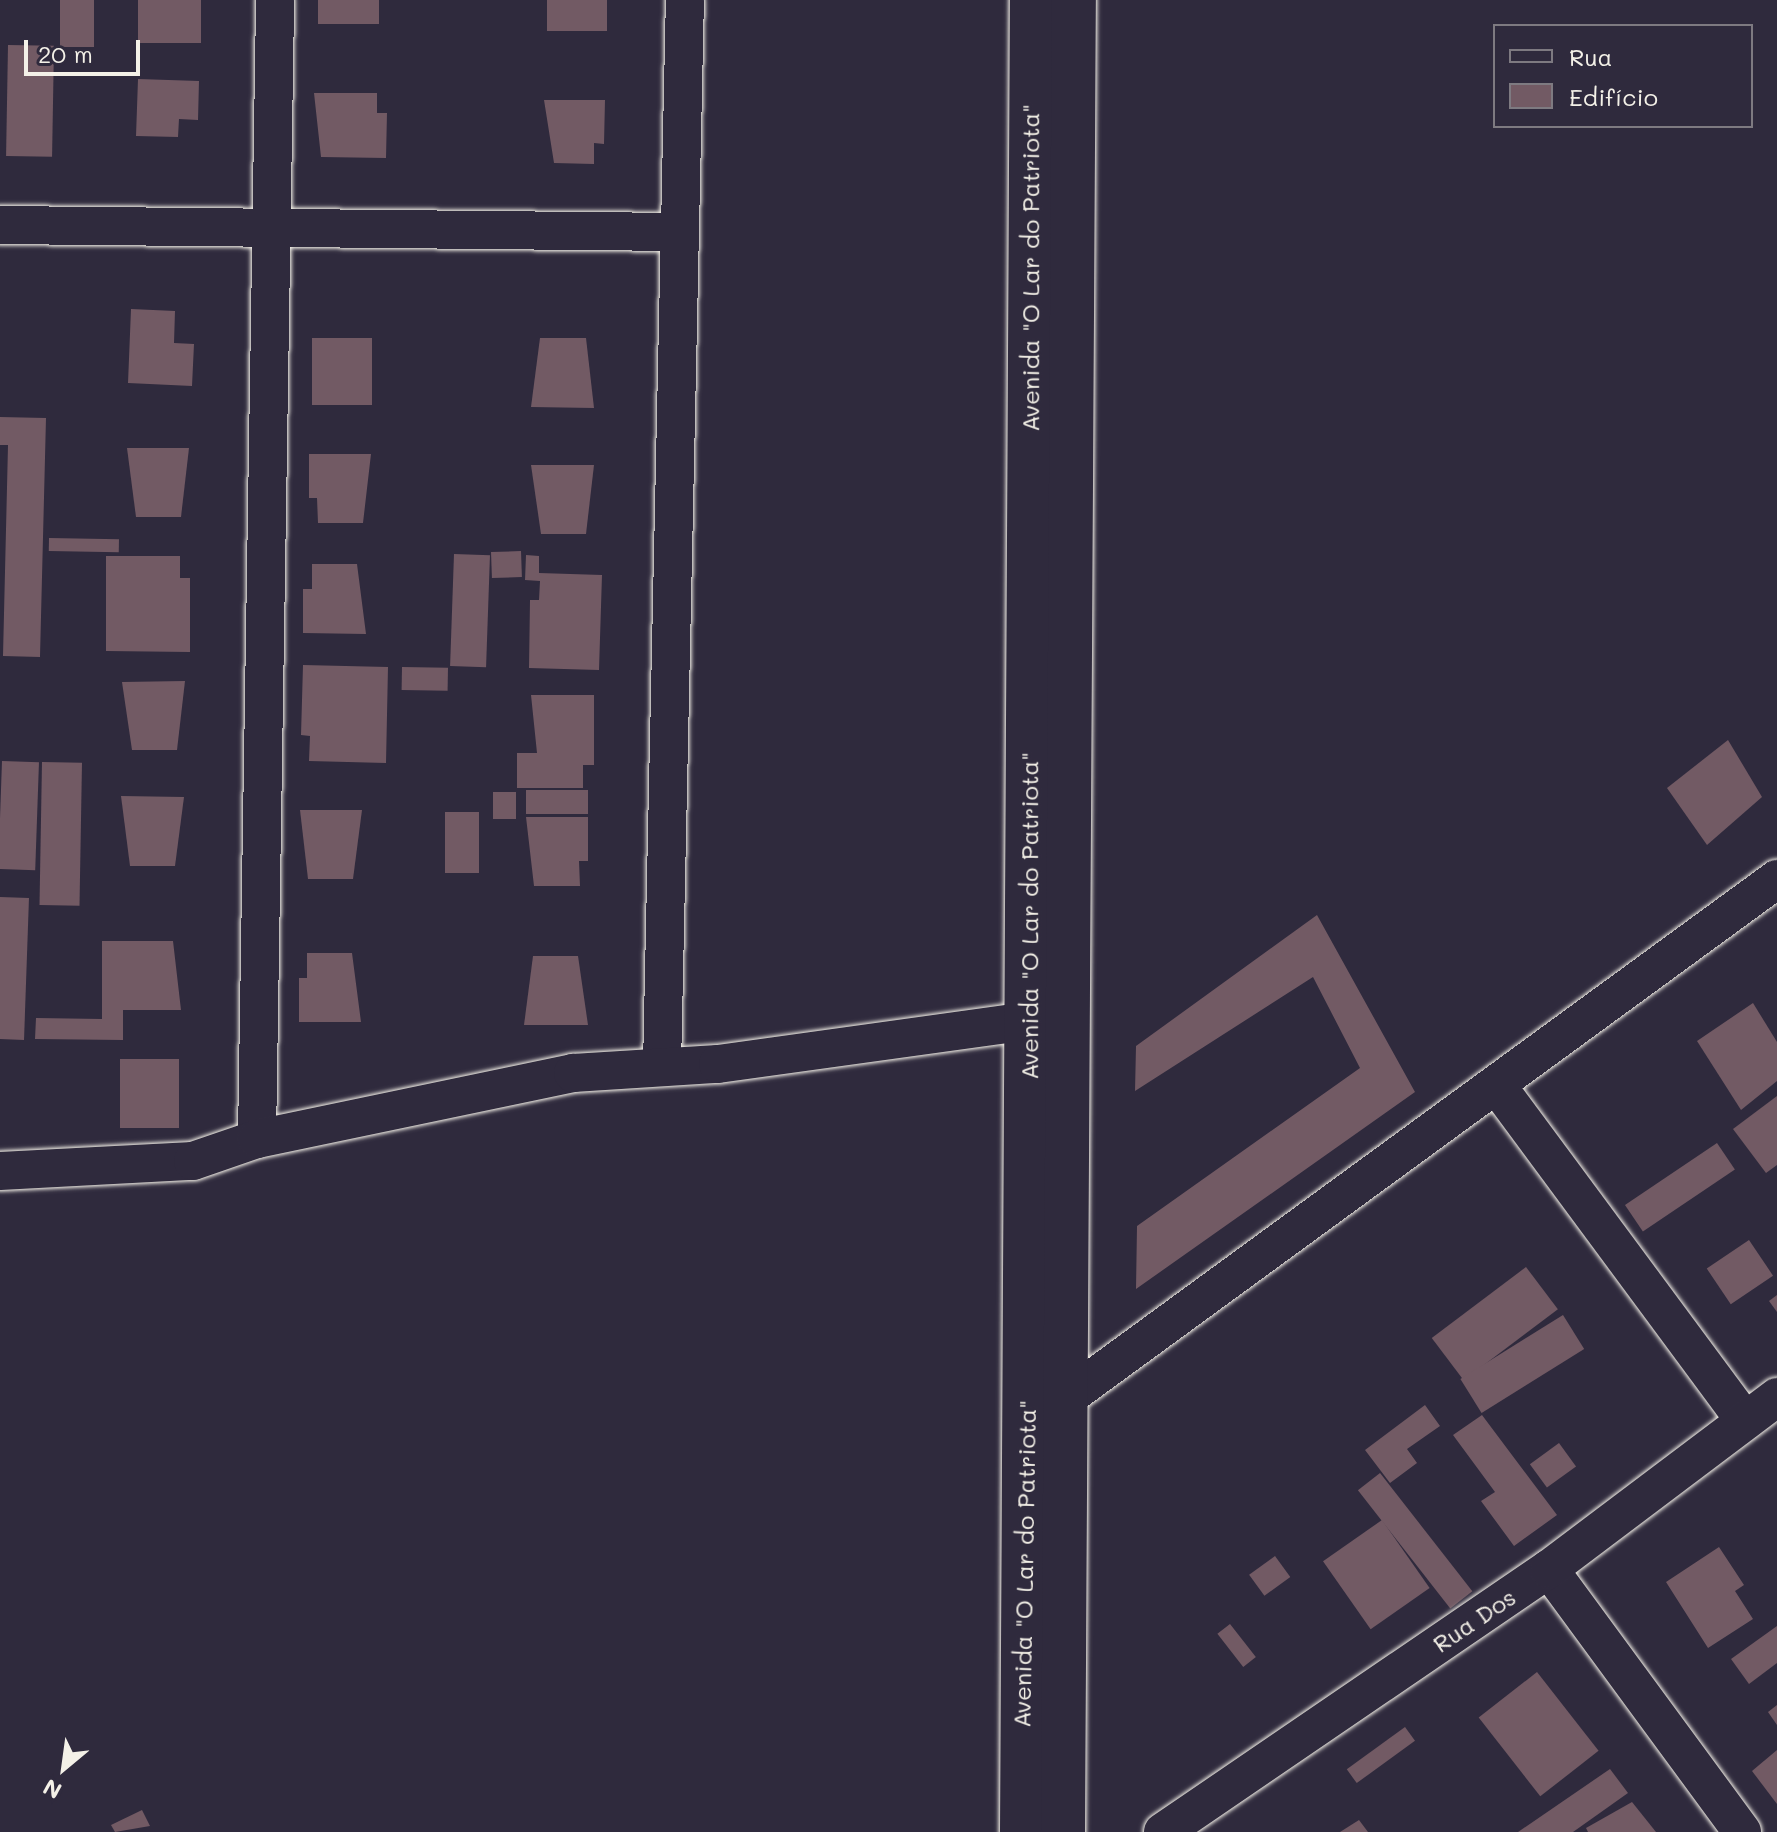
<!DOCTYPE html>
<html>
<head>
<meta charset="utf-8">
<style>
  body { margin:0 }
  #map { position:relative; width:1777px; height:1832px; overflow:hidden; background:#2f2a3d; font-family:Mali,sans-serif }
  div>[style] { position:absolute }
  .building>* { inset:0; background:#725a64; transform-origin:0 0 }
  .roads { filter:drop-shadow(0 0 2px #f4f1e8) drop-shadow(0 0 2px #f4f1e8) }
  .street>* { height:38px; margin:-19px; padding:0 19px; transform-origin:19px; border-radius:19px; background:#2f2a3d }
  .secondary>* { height:44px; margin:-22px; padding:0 22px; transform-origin:22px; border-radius:22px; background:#2f2a3d }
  span { translate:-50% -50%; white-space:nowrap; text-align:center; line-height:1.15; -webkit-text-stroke:6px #2f2a3d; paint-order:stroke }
  .street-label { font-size:24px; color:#f4f1e8 }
  .legend { position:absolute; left:1493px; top:24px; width:260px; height:104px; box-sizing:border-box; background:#2f2a3d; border:2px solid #7e7a81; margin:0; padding:10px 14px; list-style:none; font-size:24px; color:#f4f1e8 }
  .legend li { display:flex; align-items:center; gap:16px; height:40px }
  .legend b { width:40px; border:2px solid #7e7a81 }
  .north { position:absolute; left:24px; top:1728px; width:80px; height:80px; -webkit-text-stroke:6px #2f2a3d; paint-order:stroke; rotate:209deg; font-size:22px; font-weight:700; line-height:32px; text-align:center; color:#f4f1e8 }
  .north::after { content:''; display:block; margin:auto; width:28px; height:36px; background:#f4f1e8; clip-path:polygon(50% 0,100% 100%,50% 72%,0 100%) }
  .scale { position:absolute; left:24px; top:40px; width:116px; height:36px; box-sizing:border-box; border:4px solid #f4f1e8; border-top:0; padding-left:10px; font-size:24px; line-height:28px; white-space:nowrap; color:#f4f1e8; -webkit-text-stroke:6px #2f2a3d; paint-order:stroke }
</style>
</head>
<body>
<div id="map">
  <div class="building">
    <div style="left:60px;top:0;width:34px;height:47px"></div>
    <div style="left:138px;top:0;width:63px;height:43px"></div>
    <div style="left:318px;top:0;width:61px;height:24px"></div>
    <div style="left:547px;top:0;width:60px;height:31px"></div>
    <div style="left:8px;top:45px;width:46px;height:111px;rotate:1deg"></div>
    <div style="clip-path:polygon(138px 79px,199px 81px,198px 120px,179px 119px,178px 137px,136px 136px)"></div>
    <div style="clip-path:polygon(314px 93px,377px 93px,377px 113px,387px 113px,386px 158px,321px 157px)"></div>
    <div style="clip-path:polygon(544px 100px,605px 100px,604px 144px,594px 143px,594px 164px,554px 163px)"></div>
    <div style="clip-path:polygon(131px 309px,175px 311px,174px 343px,194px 344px,192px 386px,128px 383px)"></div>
    <div style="left:312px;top:338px;width:60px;height:67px"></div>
    <div style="clip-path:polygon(540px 338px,586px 338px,594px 408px,531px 407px)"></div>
    <div style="clip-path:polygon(0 417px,46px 418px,40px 657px,3px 656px,8px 445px,0 445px)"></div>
    <div style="clip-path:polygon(127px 448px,189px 448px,181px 517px,136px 517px)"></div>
    <div style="clip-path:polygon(309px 454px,371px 454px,363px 523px,318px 523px,317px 498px,309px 498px)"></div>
    <div style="clip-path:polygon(531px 465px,594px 465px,586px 534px,541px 534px)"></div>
    <div style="left:49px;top:538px;width:70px;height:13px;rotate:1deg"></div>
    <div style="left:521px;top:551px;width:26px;height:30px;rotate:88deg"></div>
    <div style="left:454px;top:554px;width:36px;height:112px;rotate:2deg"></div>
    <div style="clip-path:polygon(526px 555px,539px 556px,539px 573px,602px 575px,599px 670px,529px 668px,530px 600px,539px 600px,540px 581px,525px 580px)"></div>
    <div style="clip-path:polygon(106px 556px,180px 556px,180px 578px,190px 578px,190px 652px,106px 651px)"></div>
    <div style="clip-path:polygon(312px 564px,357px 564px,366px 634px,303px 633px,303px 589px,312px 589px)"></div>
    <div style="clip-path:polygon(303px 665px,388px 667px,386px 763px,309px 761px,310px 736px,301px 735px)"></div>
    <div style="left:402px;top:667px;width:46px;height:23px;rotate:1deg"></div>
    <div style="clip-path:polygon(185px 681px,177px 750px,132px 750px,122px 682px)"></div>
    <div style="clip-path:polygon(531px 695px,594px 695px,594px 765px,583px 765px,583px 788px,517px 788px,517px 753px,537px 753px)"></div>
    <div style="clip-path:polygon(1728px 740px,1762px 797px,1707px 845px,1667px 788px)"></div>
    <div style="left:2px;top:761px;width:37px;height:108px;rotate:2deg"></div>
    <div style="left:42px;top:762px;width:40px;height:143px;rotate:1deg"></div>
    <div style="left:526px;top:790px;width:62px;height:24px"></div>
    <div style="left:493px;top:792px;width:23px;height:27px"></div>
    <div style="clip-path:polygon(121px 796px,184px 797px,175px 866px,130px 866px)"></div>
    <div style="clip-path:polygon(300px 810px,362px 810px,353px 879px,308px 879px)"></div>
    <div style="left:445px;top:812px;width:34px;height:61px"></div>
    <div style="clip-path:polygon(526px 817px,588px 817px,588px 861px,579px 861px,580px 886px,534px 886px)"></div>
    <div style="left:0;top:897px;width:29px;height:142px;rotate:2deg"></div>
    <div style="clip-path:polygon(1317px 915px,1415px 1092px,1136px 1289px,1137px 1226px,1360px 1068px,1313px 977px,1135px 1091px,1136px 1046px)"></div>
    <div style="clip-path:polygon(102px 941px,173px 941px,181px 1010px,123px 1010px,123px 1040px,35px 1039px,36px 1018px,102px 1019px)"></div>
    <div style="clip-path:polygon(307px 953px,352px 953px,361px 1022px,299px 1022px,299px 978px,307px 978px)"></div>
    <div style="clip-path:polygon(533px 956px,578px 956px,588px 1025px,524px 1025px)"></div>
    <div style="clip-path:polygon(1753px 1003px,1777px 1042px,1777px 1081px,1741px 1110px,1697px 1041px)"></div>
    <div style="left:120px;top:1059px;width:59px;height:69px"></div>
    <div style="clip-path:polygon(1777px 1096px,1777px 1165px,1766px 1173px,1733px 1129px)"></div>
    <div style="left:1717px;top:1143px;width:32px;height:111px;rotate:56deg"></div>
    <div style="left:1749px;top:1240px;width:43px;height:51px;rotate:56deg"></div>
    <div style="left:1526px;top:1267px;width:53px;height:118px;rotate:53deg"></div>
    <div style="clip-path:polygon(1777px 1295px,1777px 1312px,1769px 1301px)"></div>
    <div style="left:1563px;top:1315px;width:40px;height:121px;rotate:58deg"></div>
    <div style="clip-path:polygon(1425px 1405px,1440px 1426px,1407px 1449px,1417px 1463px,1390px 1483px,1365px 1450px)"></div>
    <div style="clip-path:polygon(1482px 1415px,1557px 1515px,1514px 1546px,1481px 1501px,1495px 1492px,1453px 1435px)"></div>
    <div style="left:1559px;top:1443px;width:29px;height:36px;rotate:54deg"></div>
    <div style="left:1380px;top:1473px;width:150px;height:28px;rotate:52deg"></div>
    <div style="left:1382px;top:1520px;width:83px;height:72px;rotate:55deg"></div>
    <div style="clip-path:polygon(1719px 1547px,1744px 1585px,1735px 1591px,1753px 1619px,1708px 1648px,1666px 1582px)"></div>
    <div style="left:1275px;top:1556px;width:26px;height:32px;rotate:54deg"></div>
    <div style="left:1230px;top:1624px;width:42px;height:16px;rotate:52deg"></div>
    <div style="clip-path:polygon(1777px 1626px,1777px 1663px,1749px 1684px,1731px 1659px)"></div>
    <div style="left:1537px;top:1672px;width:100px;height:74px;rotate:52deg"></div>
    <div style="clip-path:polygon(1777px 1705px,1777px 1725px,1768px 1712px)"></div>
    <div style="left:1405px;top:1727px;width:17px;height:72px;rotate:54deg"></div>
    <div style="clip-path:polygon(1777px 1750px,1777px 1804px,1752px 1771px)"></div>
    <div style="clip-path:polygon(1610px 1769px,1628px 1793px,1573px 1832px,1518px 1832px)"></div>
    <div style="clip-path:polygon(1632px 1802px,1656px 1832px,1588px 1832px,1586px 1828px)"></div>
    <div style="clip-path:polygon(142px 1810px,150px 1826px,115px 1832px,111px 1825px)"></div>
    <div style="clip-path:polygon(1359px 1820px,1368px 1832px,1340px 1832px)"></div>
  </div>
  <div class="roads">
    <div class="street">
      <div style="left:0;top:225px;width:679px;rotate:0.59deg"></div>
      <div style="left:662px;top:1067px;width:1067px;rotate:-88.77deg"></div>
      <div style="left:1498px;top:1087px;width:415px;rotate:53.5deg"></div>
      <div style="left:257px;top:1139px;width:1139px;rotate:-89.09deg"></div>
      <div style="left:0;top:1171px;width:193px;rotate:-3deg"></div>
      <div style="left:193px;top:1161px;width:68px;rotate:-19deg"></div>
      <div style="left:257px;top:1139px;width:323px;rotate:-11.8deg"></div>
      <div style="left:573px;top:1073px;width:145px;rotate:-3.6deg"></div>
      <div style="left:718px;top:1064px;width:314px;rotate:-7.9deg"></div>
      <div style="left:1065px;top:1399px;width:882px;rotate:-36.14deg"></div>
      <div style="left:1549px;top:1569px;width:326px;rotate:53.7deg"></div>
      <div style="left:1163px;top:1832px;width:467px;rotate:-34.3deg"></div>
      <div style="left:1549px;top:1569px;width:286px;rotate:-37deg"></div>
    </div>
    <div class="secondary">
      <div style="left:1022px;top:1832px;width:1832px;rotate:-89.69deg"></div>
      <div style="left:1063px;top:1832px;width:1832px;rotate:-89.66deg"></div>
    </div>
  </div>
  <div class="street-label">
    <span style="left:1030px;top:268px;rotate:-90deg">Avenida "O Lar do Patriota"</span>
    <span style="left:1029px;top:916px;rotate:-90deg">Avenida "O Lar do Patriota"</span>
    <span style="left:1024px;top:1564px;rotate:-89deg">Avenida "O Lar do Patriota"</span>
    <span style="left:1474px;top:1620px;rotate:-34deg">Rua Dos</span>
  </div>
  <ul class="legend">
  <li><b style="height:10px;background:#2f2a3d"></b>Rua</li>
  <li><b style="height:22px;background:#725a64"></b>Edifício</li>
  </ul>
  <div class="north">N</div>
  <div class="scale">20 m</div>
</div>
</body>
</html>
